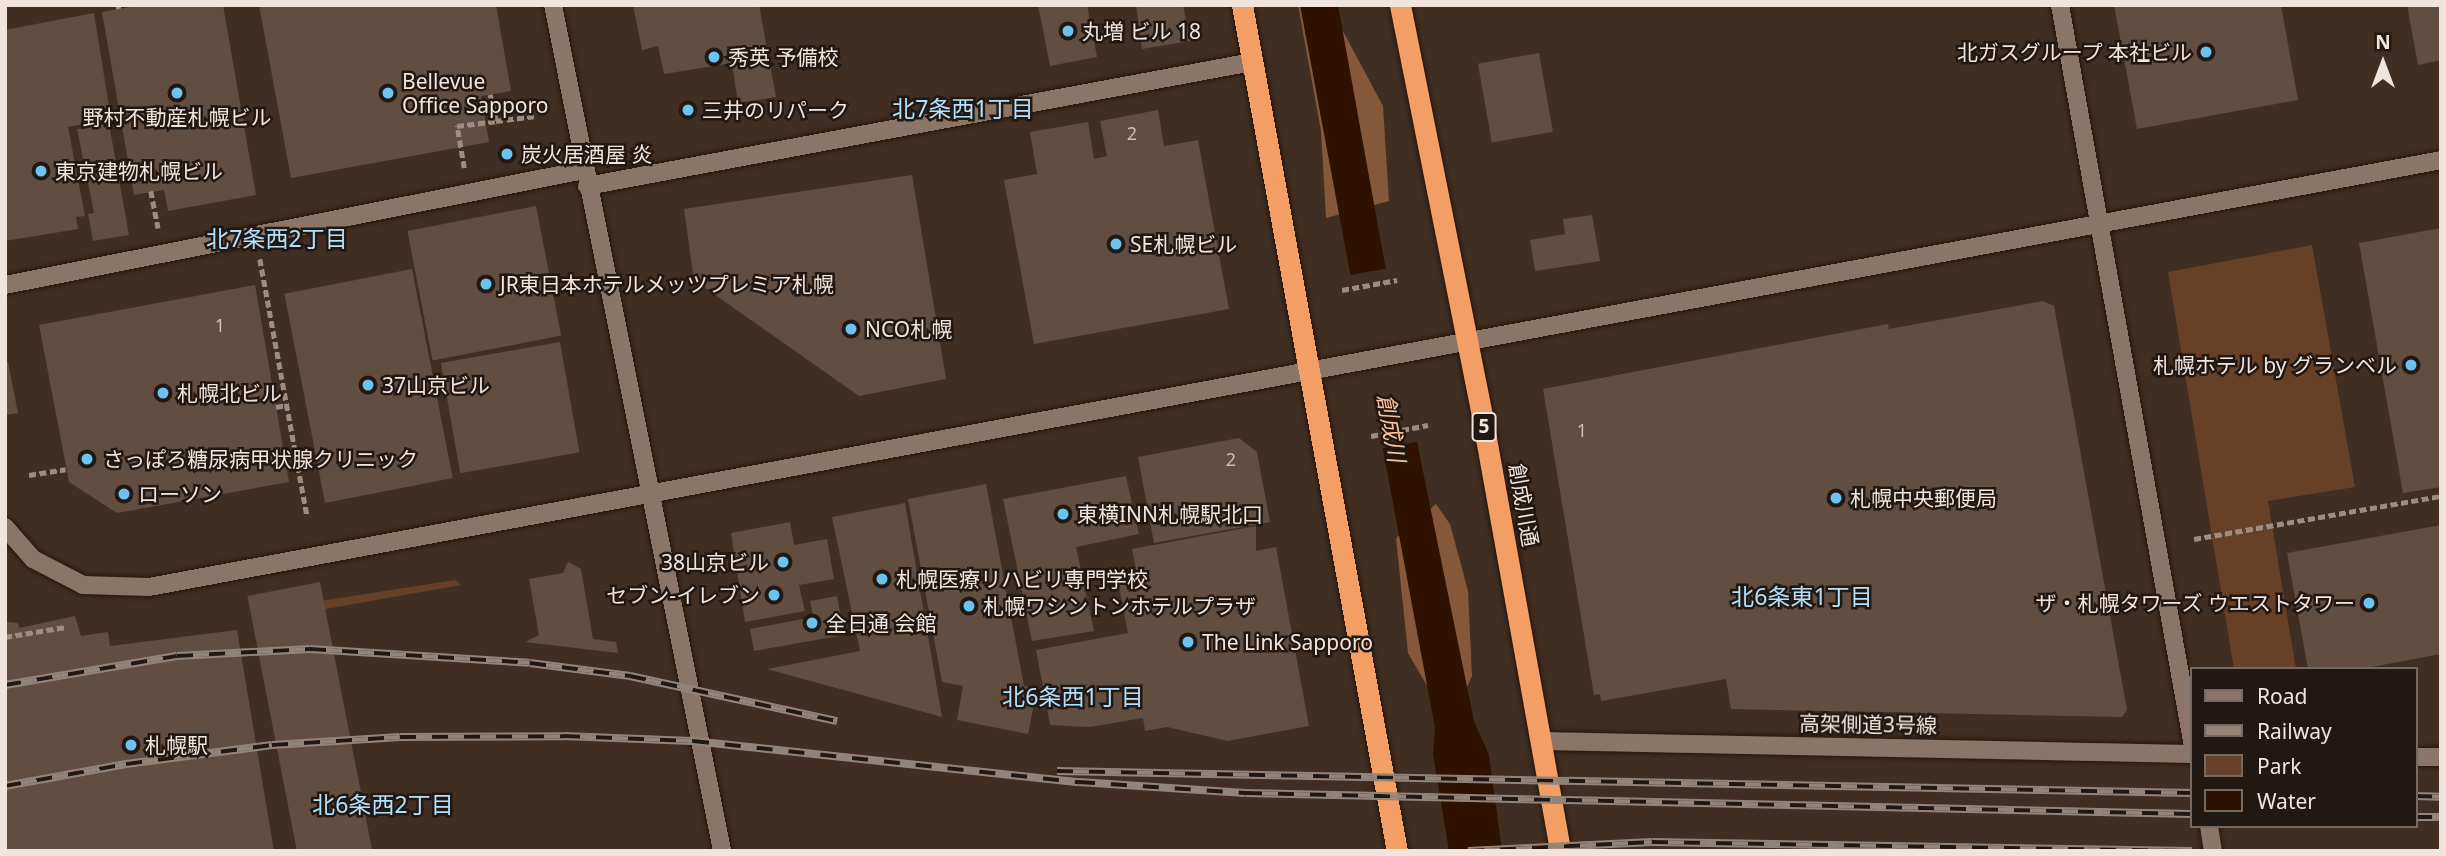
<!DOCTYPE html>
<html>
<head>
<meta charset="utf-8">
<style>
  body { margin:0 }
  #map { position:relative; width:2446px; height:856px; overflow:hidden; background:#402e22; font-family:"Noto Sans","Noto Sans JP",sans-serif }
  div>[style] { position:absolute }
  .green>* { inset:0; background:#664128 }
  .forest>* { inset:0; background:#86583a }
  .water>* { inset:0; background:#2f1100 }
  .pier>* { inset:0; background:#402e22; transform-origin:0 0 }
  .building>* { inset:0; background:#624e41; transform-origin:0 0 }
  .path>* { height:4.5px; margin-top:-2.25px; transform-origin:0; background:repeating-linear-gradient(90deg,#9c8c83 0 7px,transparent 0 10.5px) }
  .roads { filter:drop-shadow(0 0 2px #26150a) drop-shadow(0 0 2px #26150a) }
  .street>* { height:18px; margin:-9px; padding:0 9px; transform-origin:9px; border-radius:9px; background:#8b7567 }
  .secondary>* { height:18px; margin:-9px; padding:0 9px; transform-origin:9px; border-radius:9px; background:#8b7567 }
  .highway>* { height:21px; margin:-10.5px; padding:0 10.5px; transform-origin:10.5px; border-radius:10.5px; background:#f39e65 }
  .rail>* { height:8px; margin-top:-4px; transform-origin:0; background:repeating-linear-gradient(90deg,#211813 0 16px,#93847a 0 32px); box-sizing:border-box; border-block:2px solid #93847a }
  .dots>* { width:19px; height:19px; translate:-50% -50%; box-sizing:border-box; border:4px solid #211813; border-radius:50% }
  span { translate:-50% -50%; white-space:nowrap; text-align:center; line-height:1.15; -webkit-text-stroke:5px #211813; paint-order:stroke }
  .number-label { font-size:18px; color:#cdbeb6 }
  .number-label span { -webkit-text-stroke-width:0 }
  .shield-label span { padding:2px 5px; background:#211813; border:2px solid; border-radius:5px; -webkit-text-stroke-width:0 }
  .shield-label { font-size:19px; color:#f1e4dd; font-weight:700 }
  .poi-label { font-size:21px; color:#f1e4dd }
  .left { translate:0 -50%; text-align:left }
  .right { translate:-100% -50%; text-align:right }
  .street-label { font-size:21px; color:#f1e4dd }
  .neighbourhood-label { font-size:23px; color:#b2e0fa }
  .water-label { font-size:23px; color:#fdc29d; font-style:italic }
  .frame { position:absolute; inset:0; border:7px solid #f1e4dd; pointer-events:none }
  .legend { position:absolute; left:2190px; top:667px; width:228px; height:161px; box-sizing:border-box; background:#211813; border:2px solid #746a64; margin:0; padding:9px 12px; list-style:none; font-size:21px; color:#f1e4dd }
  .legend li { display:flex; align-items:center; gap:14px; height:35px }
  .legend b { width:35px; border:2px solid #746a64 }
  .north { position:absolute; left:2348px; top:28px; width:70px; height:70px; -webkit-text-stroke:5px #211813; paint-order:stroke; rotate:0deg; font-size:19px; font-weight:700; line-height:28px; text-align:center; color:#f1e4dd }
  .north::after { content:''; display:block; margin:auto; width:24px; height:32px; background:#f1e4dd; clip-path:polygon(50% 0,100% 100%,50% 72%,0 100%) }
</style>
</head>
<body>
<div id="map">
  <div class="green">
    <div style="clip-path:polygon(2312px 245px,2355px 487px,2268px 501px,2296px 669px,2234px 669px,2168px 272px)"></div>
    <div style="clip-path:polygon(455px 580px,461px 585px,320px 610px,308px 603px)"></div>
  </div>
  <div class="forest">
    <div style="clip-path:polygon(1298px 5px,1329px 5px,1383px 106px,1389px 201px,1326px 218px,1321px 131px)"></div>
    <div style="clip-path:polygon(1436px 504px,1450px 524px,1468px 591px,1472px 676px,1450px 725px,1408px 653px,1396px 538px)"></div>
  </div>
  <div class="water">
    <div style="clip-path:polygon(1300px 5px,1338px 5px,1418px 447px,1474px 721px,1489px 755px,1502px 851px,1449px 851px,1433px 754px,1435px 728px)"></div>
  </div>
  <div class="pier">
    <div style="left:1390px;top:268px;width:176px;height:45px;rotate:80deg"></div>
  </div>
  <div class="building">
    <div style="clip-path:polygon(141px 5px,223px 5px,256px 195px,168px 211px,164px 190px,134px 195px,102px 12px)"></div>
    <div style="clip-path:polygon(259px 5px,496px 5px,511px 91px,481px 96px,489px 142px,291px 178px)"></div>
    <div style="clip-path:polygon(633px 5px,759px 5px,776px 97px,738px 103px,732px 63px,664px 74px,658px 46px,642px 50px)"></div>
    <div style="clip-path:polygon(1038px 5px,1087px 5px,1097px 57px,1050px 66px)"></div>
    <div style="clip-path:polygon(1136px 5px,1183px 5px,1190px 41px,1142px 49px)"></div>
    <div style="clip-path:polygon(2114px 5px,2281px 5px,2298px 100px,2137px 129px)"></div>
    <div style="clip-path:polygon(2407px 5px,2441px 5px,2441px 60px,2418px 65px)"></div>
    <div style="clip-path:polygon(94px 13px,111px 119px,68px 127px,85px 216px,76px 217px,78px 229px,5px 241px,5px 30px)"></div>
    <div style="left:1539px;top:53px;width:80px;height:62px;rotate:80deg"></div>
    <div style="clip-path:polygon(1158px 110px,1164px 146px,1198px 140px,1229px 309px,1034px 344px,1004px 180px,1037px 174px,1030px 132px,1088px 122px,1094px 159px,1107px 156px,1100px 121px)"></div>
    <div style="clip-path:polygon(109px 124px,129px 235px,93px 241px,88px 214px,94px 213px,77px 129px)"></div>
    <div style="clip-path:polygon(912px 175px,946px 379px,859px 396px,694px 280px,684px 209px)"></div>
    <div style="left:536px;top:206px;width:132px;height:131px;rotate:79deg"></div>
    <div style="clip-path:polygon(1592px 215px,1600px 261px,1535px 271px,1530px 240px,1565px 234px,1563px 219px)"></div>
    <div style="clip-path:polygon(2441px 228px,2441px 487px,2403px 493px,2359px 243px)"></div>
    <div style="left:412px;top:269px;width:213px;height:130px;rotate:79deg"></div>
    <div style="clip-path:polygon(255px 285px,289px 482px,117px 513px,69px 482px,39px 325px)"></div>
    <div style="clip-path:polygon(2043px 301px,2054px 306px,2127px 710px,2122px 717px,1731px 709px,1726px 679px,1601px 701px,1600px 694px,1594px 695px,1543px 389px,1888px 324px,1889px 329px)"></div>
    <div style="left:560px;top:342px;width:112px;height:121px;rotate:80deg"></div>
    <div style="clip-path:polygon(8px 362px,18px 413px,5px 415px,5px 363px)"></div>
    <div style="clip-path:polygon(1239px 438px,1257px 452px,1270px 522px,1154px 543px,1138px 457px)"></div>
    <div style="clip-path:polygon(1126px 476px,1139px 534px,1076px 547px,1094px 631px,1032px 641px,1003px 499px)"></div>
    <div style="clip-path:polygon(986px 484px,1024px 686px,1037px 689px,1028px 734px,957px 720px,963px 686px,942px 682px,908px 499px)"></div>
    <div style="clip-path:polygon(905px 503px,942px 717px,767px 669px,860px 651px,832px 517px)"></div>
    <div style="clip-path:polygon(790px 522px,794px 545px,827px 539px,834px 579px,799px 585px,805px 611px,745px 622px,731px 533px)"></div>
    <div style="clip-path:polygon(2441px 525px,2441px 654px,2361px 669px,2308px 669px,2287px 553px)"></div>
    <div style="clip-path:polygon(1256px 526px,1256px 551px,1276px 547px,1309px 726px,1228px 741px,1167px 727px,1145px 731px,1143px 718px,1090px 727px,1050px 725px,1036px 650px,1128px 633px,1117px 576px,1137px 573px,1132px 549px)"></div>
    <div style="clip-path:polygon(568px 562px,581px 569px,593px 639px,616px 642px,618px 653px,525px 642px,539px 635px,529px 579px,563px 573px)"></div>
    <div style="left:320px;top:582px;width:274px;height:74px;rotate:79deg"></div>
    <div style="clip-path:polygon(837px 596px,844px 635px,754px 651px,750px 629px,813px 617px,810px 601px)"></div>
    <div style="clip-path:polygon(75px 616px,81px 636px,108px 632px,110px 646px,237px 630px,274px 851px,5px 851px,5px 622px,18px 623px,19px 628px)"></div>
  </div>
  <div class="path">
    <div style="left:118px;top:5px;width:4px;rotate:76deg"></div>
    <div style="left:496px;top:121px;width:40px;rotate:-7.1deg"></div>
    <div style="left:464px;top:168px;width:43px;rotate:-99.5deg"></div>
    <div style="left:457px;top:126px;width:39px;rotate:-7deg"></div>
    <div style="left:496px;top:121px;width:27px;rotate:-103deg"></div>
    <div style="left:151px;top:191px;width:38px;rotate:79deg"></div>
    <div style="left:260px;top:259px;width:261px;rotate:79.6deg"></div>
    <div style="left:1342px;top:290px;width:56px;rotate:-10.3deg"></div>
    <div style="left:276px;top:407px;width:11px;rotate:-10deg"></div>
    <div style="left:1371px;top:436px;width:58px;rotate:-10.9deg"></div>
    <div style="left:29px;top:475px;width:37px;rotate:-9deg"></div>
    <div style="left:2194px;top:539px;width:251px;rotate:-9.9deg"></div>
    <div style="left:5px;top:637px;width:61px;rotate:-9.5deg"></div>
  </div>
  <div class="roads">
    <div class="street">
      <div style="left:587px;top:186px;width:676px;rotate:-10.56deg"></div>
      <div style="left:5px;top:285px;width:590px;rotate:-11.23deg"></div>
      <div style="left:1542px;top:741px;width:650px;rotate:1.15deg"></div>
      <div style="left:2416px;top:757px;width:25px"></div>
    </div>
    <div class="secondary">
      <div style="left:553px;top:5px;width:863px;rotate:78.7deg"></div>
      <div style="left:2060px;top:5px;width:748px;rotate:79.83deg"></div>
      <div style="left:5px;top:527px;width:43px;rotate:48.8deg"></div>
      <div style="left:33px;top:559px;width:56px;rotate:27.5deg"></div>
      <div style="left:83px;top:585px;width:66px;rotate:1.7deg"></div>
      <div style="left:149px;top:587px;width:2331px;rotate:-10.55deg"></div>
      <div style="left:2209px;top:826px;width:25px;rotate:81deg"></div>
    </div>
    <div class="highway">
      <div style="left:1242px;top:5px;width:860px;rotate:79.62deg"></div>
      <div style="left:1400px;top:5px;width:419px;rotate:78.7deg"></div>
      <div style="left:1482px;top:416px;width:442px;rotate:79.8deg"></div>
    </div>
  </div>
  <div class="rail">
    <div style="left:5px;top:685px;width:174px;rotate:-9.6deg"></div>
    <div style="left:177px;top:656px;width:133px;rotate:-3deg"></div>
    <div style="left:310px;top:649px;width:220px;rotate:3.6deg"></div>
    <div style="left:530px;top:663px;width:101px;rotate:7.4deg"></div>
    <div style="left:630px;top:676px;width:212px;rotate:12.3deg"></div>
    <div style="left:1057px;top:771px;width:1135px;rotate:1.11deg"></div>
    <div style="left:5px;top:786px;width:123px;rotate:-10.3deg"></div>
    <div style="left:126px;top:764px;width:147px;rotate:-7.4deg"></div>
    <div style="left:272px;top:745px;width:128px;rotate:-3.6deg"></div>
    <div style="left:400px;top:737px;width:164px;rotate:-0.3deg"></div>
    <div style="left:564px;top:736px;width:129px;rotate:2.2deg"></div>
    <div style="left:693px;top:741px;width:388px;rotate:6.1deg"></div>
    <div style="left:1079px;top:782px;width:167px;rotate:3.8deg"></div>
    <div style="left:1246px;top:793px;width:946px;rotate:1.27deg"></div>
    <div style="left:2416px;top:796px;width:25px;rotate:2deg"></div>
    <div style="left:2416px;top:817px;width:25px"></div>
    <div style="left:1468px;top:851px;width:184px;rotate:-2.8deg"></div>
    <div style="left:1652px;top:842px;width:540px;rotate:0.95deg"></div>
  </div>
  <div class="dots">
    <div style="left:1068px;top:31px;background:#6bc3f2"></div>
    <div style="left:2206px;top:52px;background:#6bc3f2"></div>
    <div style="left:714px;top:57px;background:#6bc3f2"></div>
    <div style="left:177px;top:93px;background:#6bc3f2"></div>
    <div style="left:388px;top:93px;background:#6bc3f2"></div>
    <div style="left:688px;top:110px;background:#6bc3f2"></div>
    <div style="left:507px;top:154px;background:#6bc3f2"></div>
    <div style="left:41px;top:171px;background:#6bc3f2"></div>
    <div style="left:1116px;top:244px;background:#6bc3f2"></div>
    <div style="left:486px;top:284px;background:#6bc3f2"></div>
    <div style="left:851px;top:329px;background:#6bc3f2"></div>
    <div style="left:2411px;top:365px;background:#6bc3f2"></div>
    <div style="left:368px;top:385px;background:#6bc3f2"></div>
    <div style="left:163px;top:393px;background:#6bc3f2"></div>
    <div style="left:87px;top:459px;background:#6bc3f2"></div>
    <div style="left:124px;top:494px;background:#6bc3f2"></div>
    <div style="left:1836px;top:498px;background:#6bc3f2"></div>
    <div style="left:1063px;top:514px;background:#6bc3f2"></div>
    <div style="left:783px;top:562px;background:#6bc3f2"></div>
    <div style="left:882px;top:579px;background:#6bc3f2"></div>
    <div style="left:774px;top:595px;background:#6bc3f2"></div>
    <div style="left:2369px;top:603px;background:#6bc3f2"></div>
    <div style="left:969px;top:606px;background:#6bc3f2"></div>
    <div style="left:812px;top:623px;background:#6bc3f2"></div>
    <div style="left:1188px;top:642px;background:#6bc3f2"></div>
    <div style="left:131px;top:745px;background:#6bc3f2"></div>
  </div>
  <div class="number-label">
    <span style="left:1132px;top:133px">2</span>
    <span style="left:220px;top:325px">1</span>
    <span style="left:1582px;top:430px">1</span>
    <span style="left:1231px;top:459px">2</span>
  </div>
  <div class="shield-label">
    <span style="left:1484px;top:427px">5</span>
  </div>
  <div class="poi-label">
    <span class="left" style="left:1082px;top:31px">丸増 ビル 18</span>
    <span class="right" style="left:2192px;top:52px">北ガスグループ 本社ビル</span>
    <span class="left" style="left:728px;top:57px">秀英 予備校</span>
    <span class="left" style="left:402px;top:93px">Bellevue<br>Office Sapporo</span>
    <span class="left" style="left:702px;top:110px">三井のリパーク</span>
    <span style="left:177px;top:117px">野村不動産札幌ビル</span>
    <span class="left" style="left:521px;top:154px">炭火居酒屋 炎</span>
    <span class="left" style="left:55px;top:171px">東京建物札幌ビル</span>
    <span class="left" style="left:1130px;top:244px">SE札幌ビル</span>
    <span class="left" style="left:500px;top:284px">JR東日本ホテルメッツプレミア札幌</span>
    <span class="left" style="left:865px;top:329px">NCO札幌</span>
    <span class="right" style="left:2397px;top:365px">札幌ホテル by グランベル</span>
    <span class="left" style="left:382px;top:385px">37山京ビル</span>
    <span class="left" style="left:177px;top:393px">札幌北ビル</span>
    <span class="left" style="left:103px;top:459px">さっぽろ糖尿病甲状腺クリニック</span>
    <span class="left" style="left:138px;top:494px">ローソン</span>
    <span class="left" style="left:1850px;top:498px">札幌中央郵便局</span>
    <span class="left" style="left:1077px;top:514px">東横INN札幌駅北口</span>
    <span class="right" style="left:769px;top:562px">38山京ビル</span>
    <span class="left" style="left:896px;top:579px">札幌医療リハビリ専門学校</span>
    <span class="right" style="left:760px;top:595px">セブン-イレブン</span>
    <span class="right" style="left:2355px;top:603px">ザ・札幌タワーズ ウエストタワー</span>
    <span class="left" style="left:983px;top:606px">札幌ワシントンホテルプラザ</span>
    <span class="left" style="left:826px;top:623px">全日通 会館</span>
    <span class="left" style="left:1202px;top:642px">The Link Sapporo</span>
    <span class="left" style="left:145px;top:745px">札幌駅</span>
  </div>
  <div class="street-label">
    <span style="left:1524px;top:505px;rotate:80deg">創成川通</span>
    <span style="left:1868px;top:724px;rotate:1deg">高架側道3号線</span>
  </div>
  <div class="neighbourhood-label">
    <span style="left:963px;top:108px">北7条西1丁目</span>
    <span style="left:277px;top:238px">北7条西2丁目</span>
    <span style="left:1802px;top:596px">北6条東1丁目</span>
    <span style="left:1073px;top:696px">北6条西1丁目</span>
    <span style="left:383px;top:804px">北6条西2丁目</span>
  </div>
  <div class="water-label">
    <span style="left:1392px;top:428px;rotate:80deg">創成川</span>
  </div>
  <div class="frame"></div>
  <ul class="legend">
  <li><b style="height:9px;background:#8b7567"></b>Road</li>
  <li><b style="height:9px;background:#93847a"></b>Railway</li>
  <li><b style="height:19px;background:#664128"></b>Park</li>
  <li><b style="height:19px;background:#2f1100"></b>Water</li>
  </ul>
  <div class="north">N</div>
</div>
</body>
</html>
